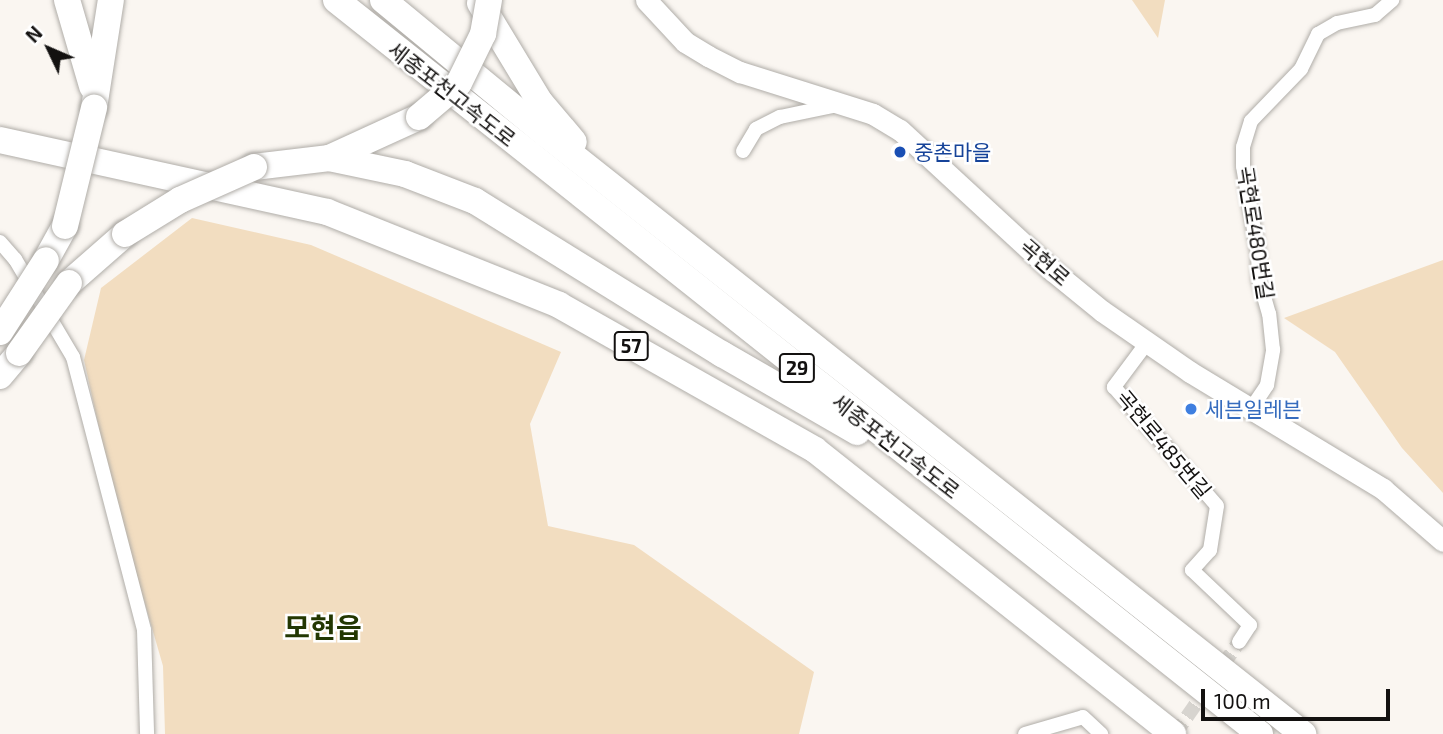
<!DOCTYPE html>
<html>
<head>
<meta charset="utf-8">
<style>
  body { margin:0 }
  #map { position:relative; width:1443px; height:734px; overflow:hidden; background:#faf6f1; font-family:"Exo 2","Noto Sans KR",sans-serif }
  div>[style] { position:absolute }
  .green>* { inset:0; background:#f2ddc0 }
  .street-tunnel>* { height:14px; margin-top:-7px; transform-origin:0; background:repeating-linear-gradient(90deg,#d7d4cf 0 14px,transparent 0 21px) }
  .roads { filter:drop-shadow(0 0 2px #b0ada8) drop-shadow(0 0 2px #b0ada8) }
  .street>* { height:14px; margin:-7px; padding:0 7px; transform-origin:7px; border-radius:7px; background:#fff }
  .secondary>* { height:21px; margin:-10.5px; padding:0 10.5px; transform-origin:10.5px; border-radius:10.5px; background:#fff }
  .highway>* { height:26px; margin:-13px; padding:0 13px; transform-origin:13px; border-radius:13px; background:#fff }
  .bridges { filter:drop-shadow(0 0 2px #b0ada8) drop-shadow(0 0 2px #b0ada8) }
  .highway-bridge>* { height:26px; margin:-13px; padding:0 13px; transform-origin:13px; border-radius:13px; background:#fff }
  .dots>* { width:19px; height:19px; translate:-50% -50%; box-sizing:border-box; border:4px solid #fff; border-radius:50% }
  span { translate:-50% -50%; white-space:nowrap; text-align:center; line-height:1.15; -webkit-text-stroke:5px #fff; paint-order:stroke }
  .shield-label span { padding:2px 5px; background:#fff; border:2px solid; border-radius:5px; -webkit-text-stroke-width:0 }
  .shield-label { font-size:19px; color:#131110; font-weight:700 }
  .street-label { font-size:21px; color:#131110 }
  .transit-label { font-size:21px; color:#164399 }
  .left { translate:0 -50%; text-align:left }
  .shop-label { font-size:21px; color:#366cbe }
  .district-label { font-size:28px; color:#233702; font-weight:700 }
  .north { position:absolute; left:14px; top:14px; width:70px; height:70px; -webkit-text-stroke:5px #fff; paint-order:stroke; rotate:314deg; font-size:19px; font-weight:700; line-height:28px; text-align:center; color:#131110 }
  .north::after { content:''; display:block; margin:auto; width:24px; height:32px; background:#131110; clip-path:polygon(50% 0,100% 100%,50% 72%,0 100%) }
  .scale { position:absolute; left:1201px; top:689px; width:189px; height:32px; box-sizing:border-box; border:4px solid #131110; border-top:0; padding-left:9px; font-size:21px; line-height:24px; white-space:nowrap; color:#131110; -webkit-text-stroke:5px #fff; paint-order:stroke }
</style>
</head>
<body>
<div id="map">
  <div class="green">
    <div style="clip-path:polygon(1132px 0,1165px 0,1158px 38px)"></div>
    <div style="clip-path:polygon(192px 218px,311px 245px,561px 352px,530px 424px,548px 526px,634px 545px,814px 672px,799px 734px,165px 734px,163px 666px,114px 497px,84px 360px,101px 288px)"></div>
    <div style="clip-path:polygon(1443px 260px,1443px 493px,1402px 448px,1335px 352px,1284px 318px)"></div>
  </div>
  <div class="street-tunnel">
    <div style="left:1175px;top:734px;width:112px;rotate:-55.2deg"></div>
  </div>
  <div class="roads">
    <div class="street">
      <div style="left:743px;top:151px;width:26px;rotate:-59deg"></div>
      <div style="left:756px;top:129px;width:27px;rotate:-27deg"></div>
      <div style="left:780px;top:117px;width:58px;rotate:-11.9deg"></div>
      <div style="left:0;top:242px;width:23px;rotate:49deg"></div>
      <div style="left:15px;top:259px;width:114px;rotate:59.4deg"></div>
      <div style="left:73px;top:357px;width:282px;rotate:75.4deg"></div>
      <div style="left:144px;top:630px;width:104px;rotate:88.3deg"></div>
      <div style="left:1146px;top:344px;width:54px;rotate:126.7deg"></div>
      <div style="left:1114px;top:387px;width:157px;rotate:49.1deg"></div>
      <div style="left:1217px;top:506px;width:45px;rotate:99deg"></div>
      <div style="left:1210px;top:550px;width:27px;rotate:132deg"></div>
      <div style="left:1192px;top:570px;width:80px;rotate:43.5deg"></div>
      <div style="left:1250px;top:625px;width:20px;rotate:123deg"></div>
      <div style="left:1251px;top:409px;width:29px;rotate:-56deg"></div>
      <div style="left:1267px;top:385px;width:36px;rotate:-80deg"></div>
      <div style="left:1273px;top:350px;width:36px;rotate:-96deg"></div>
      <div style="left:1269px;top:314px;width:35px;rotate:-106deg"></div>
      <div style="left:1259px;top:280px;width:27px;rotate:-92deg"></div>
      <div style="left:1258px;top:253px;width:88px;rotate:-99.8deg"></div>
      <div style="left:1243px;top:166px;width:19px;rotate:-90deg"></div>
      <div style="left:1243px;top:147px;width:27px;rotate:-73deg"></div>
      <div style="left:1251px;top:121px;width:72px;rotate:-46.1deg"></div>
      <div style="left:1301px;top:69px;width:39px;rotate:-64deg"></div>
      <div style="left:1318px;top:34px;width:22px;rotate:-30deg"></div>
      <div style="left:1337px;top:23px;width:39px;rotate:-12deg"></div>
      <div style="left:1375px;top:15px;width:23px;rotate:-41deg"></div>
      <div style="left:1025px;top:734px;width:60px;rotate:-16.3deg"></div>
      <div style="left:1083px;top:717px;width:25px;rotate:43deg"></div>
    </div>
    <div class="secondary">
      <div style="left:646px;top:0;width:57px;rotate:47.1deg"></div>
      <div style="left:685px;top:42px;width:27px;rotate:31deg"></div>
      <div style="left:708px;top:56px;width:36px;rotate:27deg"></div>
      <div style="left:740px;top:72px;width:139px;rotate:17.5deg"></div>
      <div style="left:873px;top:114px;width:31px;rotate:31deg"></div>
      <div style="left:900px;top:130px;width:208px;rotate:42.7deg"></div>
      <div style="left:1053px;top:271px;width:63px;rotate:39.2deg"></div>
      <div style="left:1102px;top:311px;width:107px;rotate:34.7deg"></div>
      <div style="left:1190px;top:372px;width:226px;rotate:31.2deg"></div>
      <div style="left:1383px;top:489px;width:79px;rotate:40.9deg"></div>
    </div>
    <div class="highway">
      <div style="left:67px;top:0;width:90px;rotate:73.8deg"></div>
      <div style="left:336px;top:0;width:1180px;rotate:38.46deg"></div>
      <div style="left:383px;top:0;width:212px;rotate:39.5deg"></div>
      <div style="left:547px;top:135px;width:965px;rotate:38.39deg"></div>
      <div style="left:480px;top:3px;width:116px;rotate:58.8deg"></div>
      <div style="left:540px;top:102px;width:52px;rotate:49.6deg"></div>
      <div style="left:94px;top:108px;width:109px;rotate:-81.1deg"></div>
      <div style="left:0;top:140px;width:335px;rotate:12.4deg"></div>
      <div style="left:327px;top:212px;width:250px;rotate:21.8deg"></div>
      <div style="left:559px;top:305px;width:294px;rotate:29.5deg"></div>
      <div style="left:815px;top:450px;width:457px;rotate:38.4deg"></div>
      <div style="left:329px;top:158px;width:99px;rotate:-24.5deg"></div>
      <div style="left:254px;top:167px;width:76px;rotate:-6.8deg"></div>
      <div style="left:329px;top:158px;width:78px;rotate:11.9deg"></div>
      <div style="left:405px;top:174px;width:75px;rotate:21.1deg"></div>
      <div style="left:475px;top:201px;width:291px;rotate:31.8deg"></div>
      <div style="left:722px;top:354px;width:156px;rotate:30deg"></div>
      <div style="left:46px;top:260px;width:39px;rotate:-61deg"></div>
      <div style="left:69px;top:283px;width:74px;rotate:-41.2deg"></div>
      <div style="left:0;top:376px;width:30px;rotate:-50deg"></div>
    </div>
  </div>
  <div class="bridges">
    <div class="highway-bridge">
      <div style="left:419px;top:117px;width:52px;rotate:-40.4deg"></div>
      <div style="left:459px;top:83px;width:55px;rotate:-63.9deg"></div>
      <div style="left:483px;top:34px;width:35px;rotate:-80deg"></div>
      <div style="left:65px;top:226px;width:122px;rotate:-76.2deg"></div>
      <div style="left:125px;top:234px;width:65px;rotate:-31.7deg"></div>
      <div style="left:180px;top:200px;width:81px;rotate:-24deg"></div>
      <div style="left:0;top:332px;width:85px;rotate:-57.4deg"></div>
      <div style="left:19px;top:353px;width:86px;rotate:-54.5deg"></div>
    </div>
  </div>
  <div class="dots">
    <div style="left:900px;top:152px;background:#1a4fb4"></div>
    <div style="left:1191px;top:409px;background:#3f7fe0"></div>
  </div>
  <div class="shield-label">
    <span style="left:631px;top:346px">57</span>
    <span style="left:797px;top:368px">29</span>
  </div>
  <div class="street-label">
    <span style="left:452px;top:94px;rotate:38deg">세종포천고속도로</span>
    <span style="left:1256px;top:233px;rotate:81deg">곡현로480번길</span>
    <span style="left:1045px;top:262px;rotate:41deg">곡현로</span>
    <span style="left:1164px;top:444px;rotate:50deg">곡현로485번길</span>
    <span style="left:896px;top:446px;rotate:38deg">세종포천고속도로</span>
  </div>
  <div class="transit-label">
    <span class="left" style="left:914px;top:152px">중촌마을</span>
  </div>
  <div class="shop-label">
    <span class="left" style="left:1205px;top:409px">세븐일레븐</span>
  </div>
  <div class="district-label">
    <span style="left:323px;top:627px">모현읍</span>
  </div>
  <div class="north">N</div>
  <div class="scale">100 m</div>
</div>
</body>
</html>
